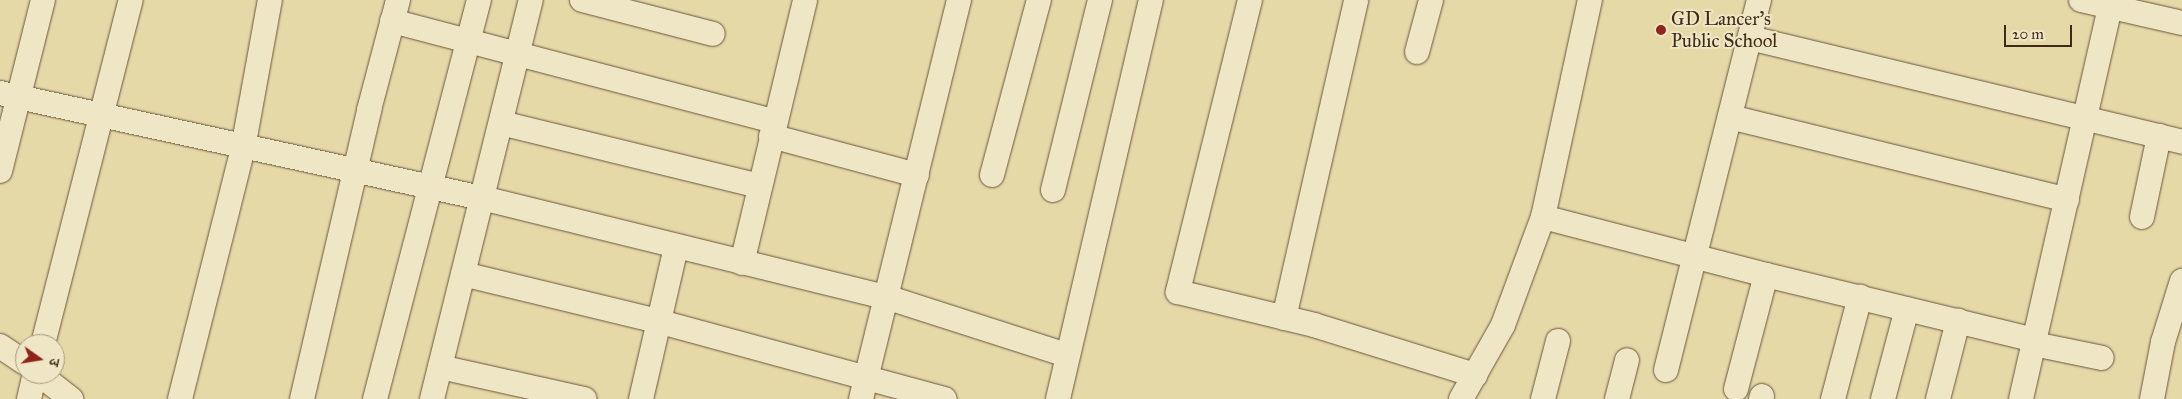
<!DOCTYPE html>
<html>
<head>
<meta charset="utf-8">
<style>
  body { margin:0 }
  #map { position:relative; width:2182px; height:399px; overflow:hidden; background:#e6d9a8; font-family:"IM FELL Great Primer","Noto Serif Devanagari",serif }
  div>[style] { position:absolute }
  .roads { filter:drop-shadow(0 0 1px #69563c) drop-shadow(0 0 1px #69563c) }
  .street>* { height:24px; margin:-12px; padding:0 12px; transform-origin:12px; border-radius:12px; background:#efe6c6 }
  .dots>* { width:14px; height:14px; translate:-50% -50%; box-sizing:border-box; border:2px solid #efe6c6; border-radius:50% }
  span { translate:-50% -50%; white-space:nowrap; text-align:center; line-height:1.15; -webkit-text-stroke:4px #efe6c6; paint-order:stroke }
  .poi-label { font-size:19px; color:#3f2a18 }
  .left { translate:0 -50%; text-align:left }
  .north { position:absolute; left:15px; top:334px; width:50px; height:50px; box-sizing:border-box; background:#efe6c6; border:1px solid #a99b80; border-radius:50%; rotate:103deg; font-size:14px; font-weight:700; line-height:20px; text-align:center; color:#3f2a18 }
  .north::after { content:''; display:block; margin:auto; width:18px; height:22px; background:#8f2418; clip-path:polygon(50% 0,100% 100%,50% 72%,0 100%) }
  .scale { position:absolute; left:2004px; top:25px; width:68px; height:22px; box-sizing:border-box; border:2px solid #3f2a18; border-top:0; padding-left:6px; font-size:15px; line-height:18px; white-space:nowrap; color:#3f2a18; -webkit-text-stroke:4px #efe6c6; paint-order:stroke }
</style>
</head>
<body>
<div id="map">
  <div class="roads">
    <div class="street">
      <div style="left:582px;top:0;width:135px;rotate:14.5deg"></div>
      <div style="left:1250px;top:0;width:301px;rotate:103.9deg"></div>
      <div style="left:1178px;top:292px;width:140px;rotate:13.6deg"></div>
      <div style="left:1314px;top:325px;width:169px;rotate:17.3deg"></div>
      <div style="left:2081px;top:0;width:104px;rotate:12.8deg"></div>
      <div style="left:392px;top:21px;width:395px;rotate:14.7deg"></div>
      <div style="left:1750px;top:38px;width:444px;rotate:13.5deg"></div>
      <div style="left:1417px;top:52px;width:54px;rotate:-74.9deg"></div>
      <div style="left:0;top:93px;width:493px;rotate:12.3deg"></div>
      <div style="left:482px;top:198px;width:416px;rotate:13.8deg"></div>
      <div style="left:886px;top:297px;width:190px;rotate:17.8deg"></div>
      <div style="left:1730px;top:117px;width:347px;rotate:13.8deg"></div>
      <div style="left:501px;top:123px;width:266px;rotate:13.7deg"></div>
      <div style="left:771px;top:136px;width:151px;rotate:15deg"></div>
      <div style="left:0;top:171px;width:176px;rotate:-75.9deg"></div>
      <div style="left:992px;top:175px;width:181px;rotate:-75deg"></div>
      <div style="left:1053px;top:190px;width:196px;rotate:-76.1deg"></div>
      <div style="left:1543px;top:217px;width:230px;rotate:14.6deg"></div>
      <div style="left:1766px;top:275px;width:277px;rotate:13.6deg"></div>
      <div style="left:2142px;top:217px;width:83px;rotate:-78.1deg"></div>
      <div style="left:742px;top:263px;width:270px;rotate:-76.5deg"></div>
      <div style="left:463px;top:274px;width:200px;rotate:13.6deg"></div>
      <div style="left:657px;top:321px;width:298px;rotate:15.2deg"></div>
      <div style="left:1284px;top:318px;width:326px;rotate:-77.2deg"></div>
      <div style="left:43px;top:344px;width:355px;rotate:-75.7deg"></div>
      <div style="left:2034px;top:344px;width:69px;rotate:11.6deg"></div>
      <div style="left:0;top:346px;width:30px;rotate:34deg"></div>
      <div style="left:440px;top:367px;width:148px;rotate:12.5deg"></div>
      <div style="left:1666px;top:370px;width:382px;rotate:-75.9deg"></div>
      <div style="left:39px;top:374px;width:41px;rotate:38deg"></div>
      <div style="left:1736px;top:389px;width:118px;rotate:-75.3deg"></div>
      <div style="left:29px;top:399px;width:26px;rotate:-77deg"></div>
      <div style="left:180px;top:399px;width:259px;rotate:-75.9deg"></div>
      <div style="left:243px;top:148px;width:150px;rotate:-79.7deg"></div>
      <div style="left:302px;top:399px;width:297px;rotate:-76.9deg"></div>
      <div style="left:369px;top:110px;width:114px;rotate:-75.2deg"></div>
      <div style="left:375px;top:399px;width:412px;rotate:-75.4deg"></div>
      <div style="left:432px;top:399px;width:411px;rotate:-76.1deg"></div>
      <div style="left:641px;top:399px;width:156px;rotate:-77deg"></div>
      <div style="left:861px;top:399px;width:411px;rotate:-76.2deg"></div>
      <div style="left:1058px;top:399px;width:410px;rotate:-76.9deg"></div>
      <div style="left:1461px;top:399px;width:85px;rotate:-60.4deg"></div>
      <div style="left:1503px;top:325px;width:115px;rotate:-69.7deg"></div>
      <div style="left:1543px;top:217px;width:222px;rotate:-77.8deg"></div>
      <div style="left:1543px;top:399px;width:60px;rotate:-75.5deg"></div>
      <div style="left:1617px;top:399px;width:40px;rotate:-75.6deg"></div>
      <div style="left:1761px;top:399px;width:3px;rotate:-72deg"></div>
      <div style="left:1833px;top:399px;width:106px;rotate:-75.2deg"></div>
      <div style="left:1883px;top:399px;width:93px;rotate:-75.1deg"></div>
      <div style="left:1938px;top:399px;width:81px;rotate:-75.6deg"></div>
      <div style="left:2021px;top:399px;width:402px;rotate:-77.2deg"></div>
      <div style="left:2152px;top:399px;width:58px;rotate:-79.1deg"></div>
      <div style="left:2163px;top:342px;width:64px;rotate:-72.7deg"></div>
    </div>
  </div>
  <div class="dots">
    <div style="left:1661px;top:30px;background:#8f2418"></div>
  </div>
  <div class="poi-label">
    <span class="left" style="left:1671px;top:30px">GD Lancer's<br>Public School</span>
  </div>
  <div class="north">उ</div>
  <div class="scale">20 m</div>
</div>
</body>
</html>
